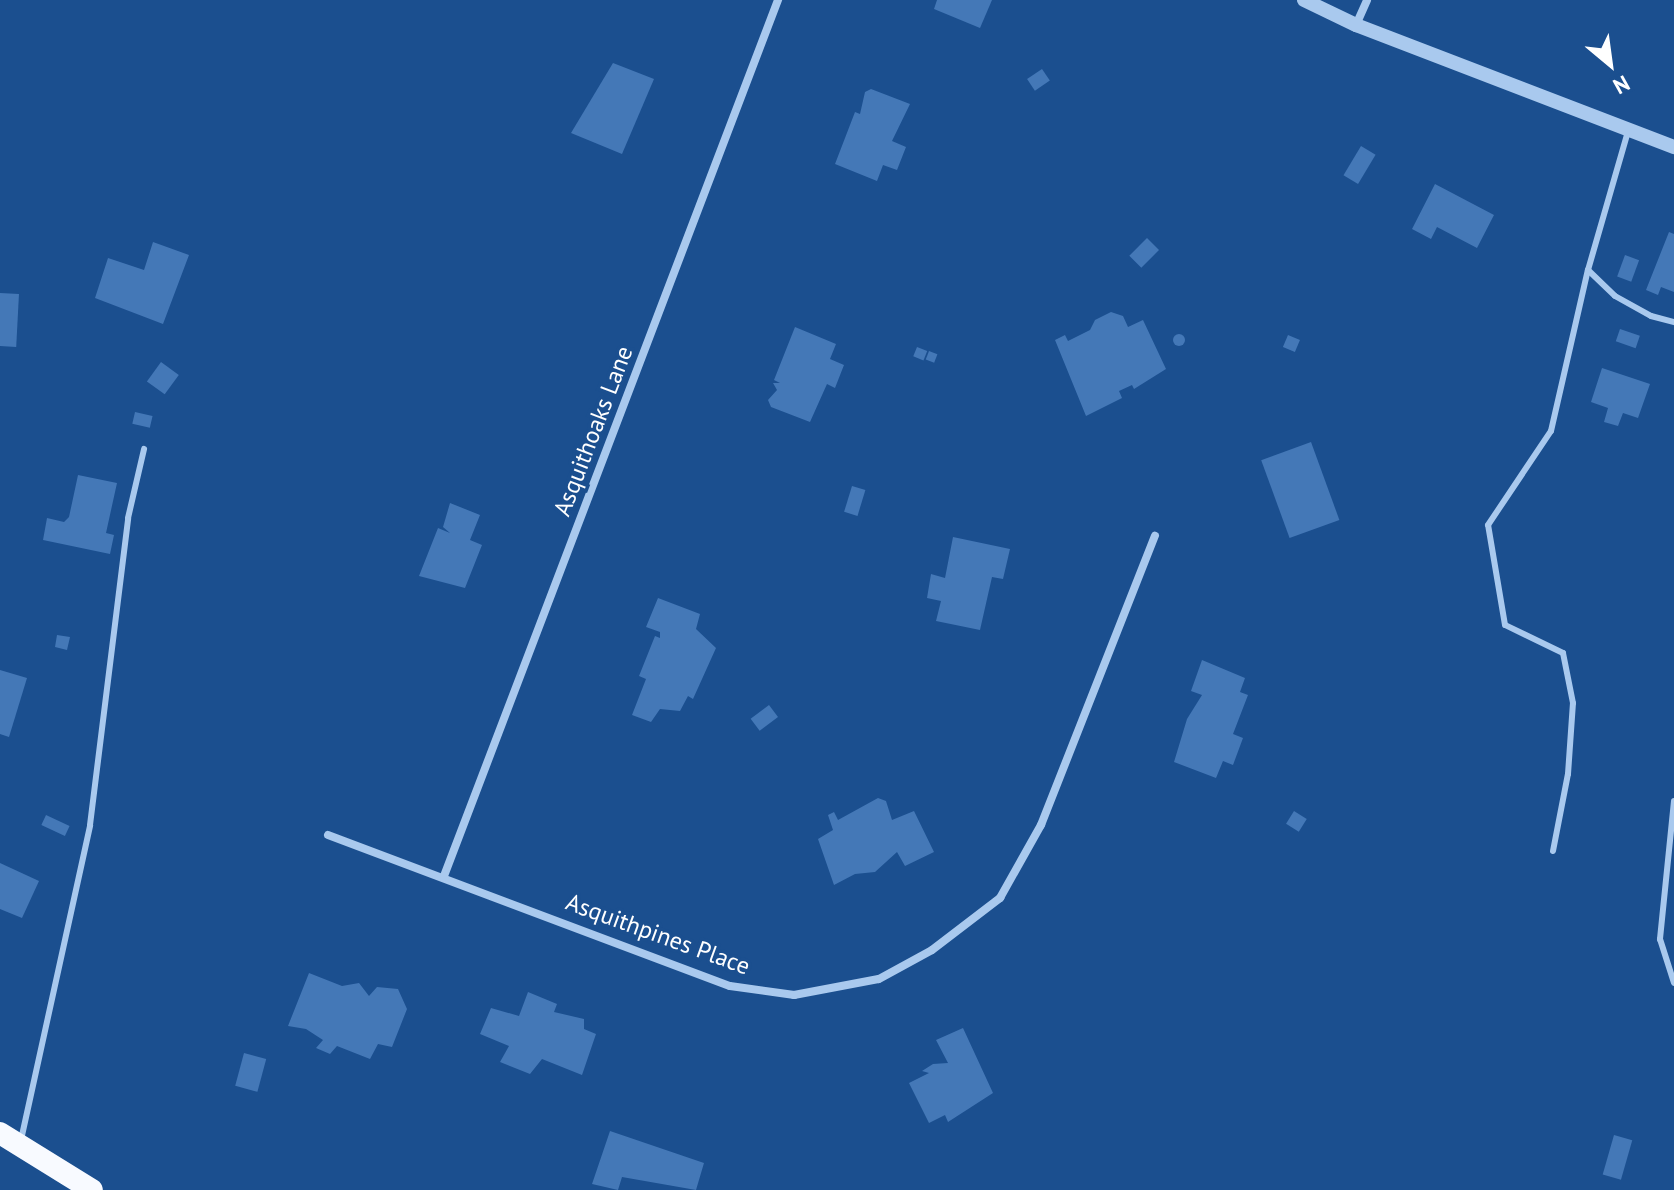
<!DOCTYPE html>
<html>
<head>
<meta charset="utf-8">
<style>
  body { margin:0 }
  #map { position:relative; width:1674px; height:1190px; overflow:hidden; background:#1b4f8f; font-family:"PT Sans",sans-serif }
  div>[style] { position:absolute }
  .building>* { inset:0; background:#4478b7; transform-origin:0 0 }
  .round { border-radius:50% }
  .service>* { height:6px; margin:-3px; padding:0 3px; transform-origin:3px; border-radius:3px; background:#a9c9ee }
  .minor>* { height:8px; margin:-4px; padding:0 4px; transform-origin:4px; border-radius:4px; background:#a9c9ee }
  .tertiary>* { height:14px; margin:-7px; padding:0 7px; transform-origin:7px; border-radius:7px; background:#a9c9ee }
  .trunk>* { height:22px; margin:-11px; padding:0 11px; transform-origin:11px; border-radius:11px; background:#f8faff }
  span { translate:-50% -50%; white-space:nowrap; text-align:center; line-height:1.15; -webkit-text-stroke:7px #1b4f8f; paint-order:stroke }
  .street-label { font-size:24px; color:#fff }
  .north { position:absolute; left:1570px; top:24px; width:80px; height:80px; -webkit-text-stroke:6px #1b4f8f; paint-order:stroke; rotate:151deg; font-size:22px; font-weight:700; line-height:32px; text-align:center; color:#fff }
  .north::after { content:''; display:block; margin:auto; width:28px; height:36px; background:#fff; clip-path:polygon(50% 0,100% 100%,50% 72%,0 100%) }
</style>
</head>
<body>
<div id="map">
  <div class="building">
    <div style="clip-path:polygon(937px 0,992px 0,980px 28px,934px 9px)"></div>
    <div style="clip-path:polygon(613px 63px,654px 79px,622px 154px,571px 133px)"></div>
    <div style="left:1042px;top:69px;width:14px;height:18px;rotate:56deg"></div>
    <div style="clip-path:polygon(871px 89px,910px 104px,892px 141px,906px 147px,897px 170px,883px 165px,877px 181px,835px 164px,855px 112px,860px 114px,865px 92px)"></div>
    <div style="left:1361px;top:146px;width:17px;height:34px;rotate:31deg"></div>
    <div style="clip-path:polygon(1435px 184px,1494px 215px,1477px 248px,1437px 227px,1431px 239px,1412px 229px)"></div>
    <div style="clip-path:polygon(1669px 232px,1674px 234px,1674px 292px,1661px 287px,1658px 295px,1646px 290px)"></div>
    <div style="left:1147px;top:238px;width:17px;height:25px;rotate:45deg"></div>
    <div style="clip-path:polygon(153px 242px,189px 255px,163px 324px,95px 298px,108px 258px,144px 270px)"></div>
    <div style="left:1625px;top:255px;width:15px;height:23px;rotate:20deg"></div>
    <div style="left:0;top:293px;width:19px;height:53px;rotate:3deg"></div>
    <div style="clip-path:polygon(1111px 312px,1123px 316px,1128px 327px,1143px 320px,1166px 369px,1134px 389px,1132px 385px,1119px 391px,1122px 398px,1086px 416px,1055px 340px,1065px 335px,1068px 341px,1090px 330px,1095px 320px)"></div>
    <div style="clip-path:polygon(795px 327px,836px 344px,830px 359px,844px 365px,835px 388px,827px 384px,810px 422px,771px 407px,768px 400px,777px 390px,773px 383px,780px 383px,774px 380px)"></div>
    <div style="left:1620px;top:329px;width:21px;height:13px;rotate:19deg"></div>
    <div class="round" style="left:1173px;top:334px;width:12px;height:12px"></div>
    <div style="left:1288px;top:335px;width:13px;height:13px;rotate:23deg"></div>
    <div style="left:917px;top:347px;width:11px;height:10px;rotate:22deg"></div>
    <div style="left:929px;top:351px;width:9px;height:9px;rotate:21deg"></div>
    <div style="left:161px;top:362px;width:22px;height:24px;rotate:36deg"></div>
    <div style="clip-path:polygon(1602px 368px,1650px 384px,1638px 418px,1623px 413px,1618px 426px,1604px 422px,1608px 408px,1591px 402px)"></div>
    <div style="left:135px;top:412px;width:18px;height:12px;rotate:13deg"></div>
    <div style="left:1311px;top:442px;width:83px;height:53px;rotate:70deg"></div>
    <div style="clip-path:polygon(78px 475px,117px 483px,106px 533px,114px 535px,110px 554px,43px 540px,47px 518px,64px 522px,69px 517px)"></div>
    <div style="left:852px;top:486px;width:14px;height:27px;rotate:17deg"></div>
    <div style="clip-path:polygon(450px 503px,480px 515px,470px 540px,482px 545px,465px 588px,419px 576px,438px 528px,450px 533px,443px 527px)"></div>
    <div style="clip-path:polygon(953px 537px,1010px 549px,1003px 579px,992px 577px,980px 630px,936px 621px,941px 601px,927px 598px,931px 574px,945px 578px)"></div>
    <div style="clip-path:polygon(658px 598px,700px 614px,696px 629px,716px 648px,693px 699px,688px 696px,680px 711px,660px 709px,651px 722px,632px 715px,646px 679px,639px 676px,655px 636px,660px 638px,660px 632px,646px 627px)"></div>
    <div style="clip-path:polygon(57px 635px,70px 637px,67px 650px,55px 647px)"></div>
    <div style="clip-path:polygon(1202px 660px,1245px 678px,1240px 692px,1248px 695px,1233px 734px,1243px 738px,1233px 765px,1223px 761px,1216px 778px,1174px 762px,1187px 719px,1202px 695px,1191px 691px)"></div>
    <div style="clip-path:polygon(0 670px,27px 678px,9px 737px,0 734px)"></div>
    <div style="left:769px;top:705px;width:15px;height:23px;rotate:53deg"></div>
    <div style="clip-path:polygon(878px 798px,886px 801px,892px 820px,914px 811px,934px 852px,905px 866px,897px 852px,875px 872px,855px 874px,834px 885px,818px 839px,833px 830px,828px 815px,834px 812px,838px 820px)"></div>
    <div style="left:1294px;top:811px;width:15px;height:15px;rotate:32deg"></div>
    <div style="left:46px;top:815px;width:26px;height:11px;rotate:25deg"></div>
    <div style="clip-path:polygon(0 863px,39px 881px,22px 918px,0 909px)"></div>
    <div style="clip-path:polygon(309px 973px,342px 986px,359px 983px,369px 996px,377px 987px,398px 989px,407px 1009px,392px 1047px,378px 1044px,370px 1059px,337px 1046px,330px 1054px,316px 1048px,323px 1040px,306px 1029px,288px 1026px)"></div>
    <div style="clip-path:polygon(528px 992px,557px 1004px,554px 1012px,584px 1019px,584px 1029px,596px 1034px,582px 1075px,542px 1059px,530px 1074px,500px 1062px,509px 1046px,480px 1034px,491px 1008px,519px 1016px)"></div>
    <div style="clip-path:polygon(963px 1028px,993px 1093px,948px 1122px,945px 1115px,929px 1123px,909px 1083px,929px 1073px,922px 1071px,933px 1064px,948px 1063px,936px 1040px)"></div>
    <div style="left:244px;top:1053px;width:23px;height:34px;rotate:15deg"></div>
    <div style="clip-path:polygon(610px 1131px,704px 1163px,696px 1190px,622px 1177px,618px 1190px,592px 1184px)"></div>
    <div style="left:1614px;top:1135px;width:19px;height:41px;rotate:16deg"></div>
  </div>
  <div class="service">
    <div style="left:1588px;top:270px;width:37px;rotate:44deg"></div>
    <div style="left:1615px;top:296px;width:41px;rotate:29.1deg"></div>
    <div style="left:1651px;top:316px;width:24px;rotate:15deg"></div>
    <div style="left:1674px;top:801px;width:139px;rotate:95.8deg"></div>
    <div style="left:1660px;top:939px;width:46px;rotate:72.3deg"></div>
    <div style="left:1553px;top:851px;width:78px;rotate:-79deg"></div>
    <div style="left:1568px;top:774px;width:71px;rotate:-86deg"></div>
    <div style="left:1573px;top:703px;width:51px;rotate:-101.3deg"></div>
    <div style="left:1563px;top:653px;width:64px;rotate:-154.2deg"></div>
    <div style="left:1505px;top:625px;width:101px;rotate:-99.6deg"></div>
    <div style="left:1488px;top:525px;width:113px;rotate:-56.2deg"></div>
    <div style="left:1551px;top:431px;width:165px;rotate:-77.1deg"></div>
    <div style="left:1588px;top:270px;width:145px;rotate:-73.9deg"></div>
    <div style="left:21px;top:1140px;width:322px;rotate:-77.6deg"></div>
    <div style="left:90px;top:825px;width:309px;rotate:-82.9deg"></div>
    <div style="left:128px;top:518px;width:71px;rotate:-76.9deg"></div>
  </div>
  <div class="minor">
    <div style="left:1356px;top:25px;width:27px;rotate:-66deg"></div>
    <div style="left:328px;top:835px;width:429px;rotate:20.6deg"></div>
    <div style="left:730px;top:986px;width:65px;rotate:8deg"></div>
    <div style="left:794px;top:995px;width:86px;rotate:-10.7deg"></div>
    <div style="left:879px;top:979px;width:60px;rotate:-28.7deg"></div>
    <div style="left:932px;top:950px;width:86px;rotate:-37.4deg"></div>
    <div style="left:1000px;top:898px;width:84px;rotate:-60.7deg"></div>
    <div style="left:1041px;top:825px;width:311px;rotate:-68.5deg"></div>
    <div style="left:444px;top:876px;width:938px;rotate:-69.13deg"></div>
  </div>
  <div class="tertiary">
    <div style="left:1304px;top:0;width:58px;rotate:25.7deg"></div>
    <div style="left:1356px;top:25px;width:341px;rotate:21deg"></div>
  </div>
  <div class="trunk">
    <div style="left:0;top:1133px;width:108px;rotate:31.8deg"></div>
  </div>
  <div class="street-label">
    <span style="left:593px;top:431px;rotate:-69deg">Asquithoaks Lane</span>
    <span style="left:658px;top:934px;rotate:20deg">Asquithpines Place</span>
  </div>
  <div class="north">N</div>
</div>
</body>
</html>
